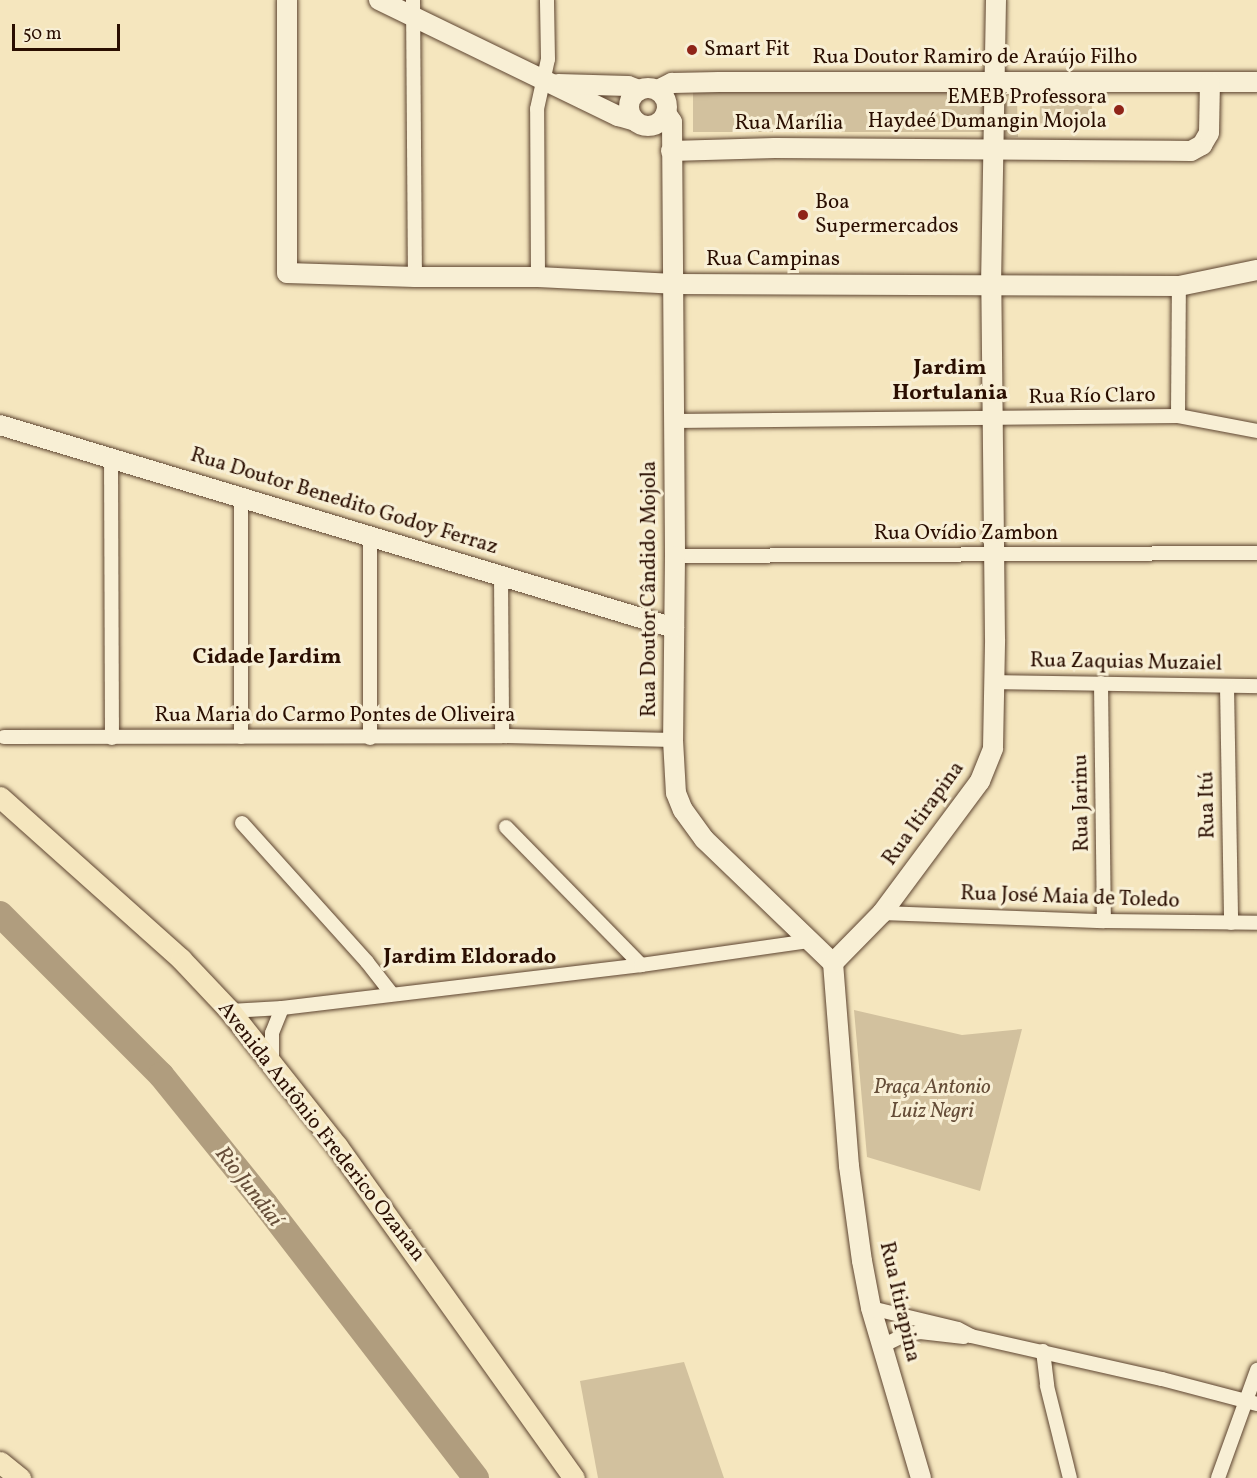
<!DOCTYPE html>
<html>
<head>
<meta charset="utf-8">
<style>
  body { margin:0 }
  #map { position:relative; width:1257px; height:1478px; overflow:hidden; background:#f5e6be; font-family:Vollkorn,serif }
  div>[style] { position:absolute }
  .green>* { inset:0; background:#d2c19e; transform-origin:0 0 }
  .river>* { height:26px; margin:-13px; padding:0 13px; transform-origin:13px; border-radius:13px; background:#b09d7e }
  .roads { filter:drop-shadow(0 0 2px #5d4430) drop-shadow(0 0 2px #5d4430) }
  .street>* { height:14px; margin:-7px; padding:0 7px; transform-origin:7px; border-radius:7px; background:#f8efd5 }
  .secondary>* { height:20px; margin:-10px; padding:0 10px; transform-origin:10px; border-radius:10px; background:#f8efd5 }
  .secondary>.ring { margin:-10px; padding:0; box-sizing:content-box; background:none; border:20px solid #f8efd5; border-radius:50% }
  .primary>* { height:21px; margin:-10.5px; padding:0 10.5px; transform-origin:10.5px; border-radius:10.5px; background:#f5e6be }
  .dots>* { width:16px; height:16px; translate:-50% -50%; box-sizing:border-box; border:3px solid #f8efd5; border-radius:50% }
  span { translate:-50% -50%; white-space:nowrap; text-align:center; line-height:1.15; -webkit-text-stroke:6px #f8efd5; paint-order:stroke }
  .poi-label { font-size:21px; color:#2a0e01 }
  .left { translate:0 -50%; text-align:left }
  .right { translate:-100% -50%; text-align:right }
  .street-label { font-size:21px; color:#2a0e01 }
  .park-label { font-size:21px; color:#654d38; font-style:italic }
  .neighbourhood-label { font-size:22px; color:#2a0e01; font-weight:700 }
  .water-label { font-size:22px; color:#664e39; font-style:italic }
  .scale { position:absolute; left:12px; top:24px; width:108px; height:27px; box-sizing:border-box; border:3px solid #2a0e01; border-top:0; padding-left:8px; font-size:18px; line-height:21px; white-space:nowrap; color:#2a0e01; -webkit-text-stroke:4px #f8efd5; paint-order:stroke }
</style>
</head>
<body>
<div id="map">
  <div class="green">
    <div style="left:693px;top:91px;width:294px;height:41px"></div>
    <div style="left:1040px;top:97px;width:52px;height:30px;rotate:1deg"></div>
    <div style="clip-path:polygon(1017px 99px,1018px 137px,1005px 138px,1001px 136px,1002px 100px)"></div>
    <div style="clip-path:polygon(854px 1010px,962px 1035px,1022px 1029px,980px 1191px,867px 1157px)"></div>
    <div style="clip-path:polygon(684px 1362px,724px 1478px,598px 1478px,580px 1381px)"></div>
  </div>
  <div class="river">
    <div style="left:0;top:914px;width:228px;rotate:45deg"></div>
    <div style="left:161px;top:1075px;width:166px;rotate:51.1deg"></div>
    <div style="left:265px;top:1204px;width:346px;rotate:52.4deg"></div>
  </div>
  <div class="roads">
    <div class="street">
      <div style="left:413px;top:0;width:277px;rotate:89.6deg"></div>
      <div style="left:538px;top:277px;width:168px;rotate:-90.3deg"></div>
      <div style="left:537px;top:109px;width:51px;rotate:-77.6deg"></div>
      <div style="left:548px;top:59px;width:59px;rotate:-91deg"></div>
      <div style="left:1178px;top:416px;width:130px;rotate:-89.6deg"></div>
      <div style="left:675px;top:421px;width:503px;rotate:-0.57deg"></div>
      <div style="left:1178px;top:416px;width:80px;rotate:10.8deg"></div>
      <div style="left:111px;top:457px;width:281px;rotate:89.8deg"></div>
      <div style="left:675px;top:556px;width:582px;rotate:-0.3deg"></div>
      <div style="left:501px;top:575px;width:161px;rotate:89.6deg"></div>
      <div style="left:995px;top:682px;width:262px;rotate:0.9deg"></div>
      <div style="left:1101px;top:683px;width:238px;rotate:89.3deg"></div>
      <div style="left:1227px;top:686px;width:237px;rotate:89deg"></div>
      <div style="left:4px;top:737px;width:498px;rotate:-0.1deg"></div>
      <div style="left:502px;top:736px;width:171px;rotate:1.3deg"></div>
      <div style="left:241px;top:737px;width:241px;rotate:-90deg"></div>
      <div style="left:370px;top:738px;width:202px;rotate:-90deg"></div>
      <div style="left:242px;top:823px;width:187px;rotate:48deg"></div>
      <div style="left:367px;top:962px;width:39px;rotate:52deg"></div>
      <div style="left:506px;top:827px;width:193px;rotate:45.6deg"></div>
      <div style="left:882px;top:913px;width:222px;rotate:2.1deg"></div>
      <div style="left:1104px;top:921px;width:153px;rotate:0.7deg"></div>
      <div style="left:230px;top:1011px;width:52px;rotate:-3.3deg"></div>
      <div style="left:282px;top:1008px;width:362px;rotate:-6.8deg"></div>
      <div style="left:641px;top:965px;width:171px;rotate:-8.1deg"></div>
      <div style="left:272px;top:1064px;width:31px;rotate:-90deg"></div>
      <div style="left:272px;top:1033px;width:27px;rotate:-68deg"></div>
      <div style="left:871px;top:1308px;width:89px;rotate:13.6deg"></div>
      <div style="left:958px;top:1329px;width:15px;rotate:28deg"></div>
      <div style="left:971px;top:1336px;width:196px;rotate:12.7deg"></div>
      <div style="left:1162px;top:1379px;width:98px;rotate:14.7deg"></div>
      <div style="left:882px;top:1346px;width:25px;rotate:-26deg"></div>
      <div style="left:905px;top:1335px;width:15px;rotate:-11deg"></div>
      <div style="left:920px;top:1332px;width:44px;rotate:6.5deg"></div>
      <div style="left:1043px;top:1351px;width:35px;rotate:83deg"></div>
      <div style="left:1047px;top:1386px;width:95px;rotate:76deg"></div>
      <div style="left:1218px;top:1478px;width:115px;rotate:-70.1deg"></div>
    </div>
    <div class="secondary">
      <div style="left:287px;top:0;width:273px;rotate:90deg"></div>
      <div style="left:287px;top:273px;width:128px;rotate:1.8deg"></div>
      <div style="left:415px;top:277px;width:123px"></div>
      <div style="left:538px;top:277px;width:136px;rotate:2.9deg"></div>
      <div style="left:674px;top:284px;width:505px;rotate:0.23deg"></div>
      <div style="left:1179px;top:286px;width:80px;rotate:-11.6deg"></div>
      <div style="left:379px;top:0;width:266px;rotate:25.9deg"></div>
      <div style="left:618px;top:116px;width:18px;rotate:16deg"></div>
      <div style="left:558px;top:84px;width:70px;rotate:1.6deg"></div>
      <div style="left:628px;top:86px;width:12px;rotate:20deg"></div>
      <div class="ring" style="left:629px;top:88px;width:18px;height:18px"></div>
      <div style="left:658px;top:90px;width:16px;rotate:-27deg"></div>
      <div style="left:672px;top:83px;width:47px;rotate:-1.2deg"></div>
      <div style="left:719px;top:82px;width:538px"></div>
      <div style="left:666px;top:113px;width:11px;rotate:56deg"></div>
      <div style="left:672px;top:122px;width:434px;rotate:89.6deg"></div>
      <div style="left:675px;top:556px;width:184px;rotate:90.6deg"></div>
      <div style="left:673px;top:740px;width:53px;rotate:86.8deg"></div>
      <div style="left:676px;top:793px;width:18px;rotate:68deg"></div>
      <div style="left:683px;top:810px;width:36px;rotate:54deg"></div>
      <div style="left:704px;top:839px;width:179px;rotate:43.9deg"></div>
      <div style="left:671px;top:151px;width:104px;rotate:-1.7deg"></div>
      <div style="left:775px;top:148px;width:416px;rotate:0.4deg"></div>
      <div style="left:1191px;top:151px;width:13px;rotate:-29deg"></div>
      <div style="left:1202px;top:145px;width:14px;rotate:-60deg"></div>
      <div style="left:1209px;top:133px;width:50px;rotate:-88.9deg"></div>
      <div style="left:0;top:425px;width:704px;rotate:16.76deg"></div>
      <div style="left:921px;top:1478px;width:177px;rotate:-106.4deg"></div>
      <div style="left:871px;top:1308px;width:48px;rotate:-100.8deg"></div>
      <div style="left:862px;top:1261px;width:96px;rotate:-97.8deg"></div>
      <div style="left:849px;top:1166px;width:204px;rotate:-94.5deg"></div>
      <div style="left:833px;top:963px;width:70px;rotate:-45.6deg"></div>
      <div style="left:882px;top:913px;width:164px;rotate:-53.4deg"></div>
      <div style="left:980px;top:781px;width:35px;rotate:-68deg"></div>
      <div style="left:993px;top:748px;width:109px;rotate:-88.9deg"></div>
      <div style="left:995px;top:639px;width:353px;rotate:-90.6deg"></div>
      <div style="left:991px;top:286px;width:286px;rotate:-89deg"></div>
    </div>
    <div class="primary">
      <div style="left:0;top:797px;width:243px;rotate:41.8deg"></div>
      <div style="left:181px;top:959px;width:71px;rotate:46.7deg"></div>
      <div style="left:230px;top:1011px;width:172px;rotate:51.6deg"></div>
      <div style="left:337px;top:1146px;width:408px;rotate:54.5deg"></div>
      <div style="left:0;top:1462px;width:26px;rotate:39deg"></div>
    </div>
  </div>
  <div class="dots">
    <div style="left:692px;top:50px;background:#8f2418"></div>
    <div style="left:1119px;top:110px;background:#8f2418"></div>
    <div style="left:803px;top:215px;background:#8f2418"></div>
  </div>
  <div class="poi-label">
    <span class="left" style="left:704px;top:50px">Smart Fit</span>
    <span class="right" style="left:1107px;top:110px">EMEB Professora<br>Haydeé Dumangin Mojola</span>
    <span class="left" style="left:815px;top:215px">Boa<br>Supermercados</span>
  </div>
  <div class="street-label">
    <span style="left:975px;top:58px">Rua Doutor Ramiro de Araújo Filho</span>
    <span style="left:789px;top:124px">Rua Marília</span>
    <span style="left:773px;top:260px">Rua Campinas</span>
    <span style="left:1092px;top:397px;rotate:-1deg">Rua Río Claro</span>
    <span style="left:344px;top:502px;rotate:17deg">Rua Doutor Benedito Godoy Ferraz</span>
    <span style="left:966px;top:534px">Rua Ovídio Zambon</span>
    <span style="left:650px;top:589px;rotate:-90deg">Rua Doutor Cândido Mojola</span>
    <span style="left:1126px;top:663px;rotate:1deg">Rua Zaquias Muzaiel</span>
    <span style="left:335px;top:716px">Rua Maria do Carmo Pontes de Oliveira</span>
    <span style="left:1082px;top:803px;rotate:-91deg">Rua Jarinu</span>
    <span style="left:1208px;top:805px;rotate:-91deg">Rua Itú</span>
    <span style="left:924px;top:814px;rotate:-54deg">Rua Itirapina</span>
    <span style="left:1070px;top:898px;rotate:2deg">Rua José Maia de Toledo</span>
    <span style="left:321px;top:1132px;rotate:52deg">Avenida Antônio Frederico Ozanan</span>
    <span style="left:899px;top:1302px;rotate:77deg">Rua Itirapina</span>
  </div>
  <div class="park-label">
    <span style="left:932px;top:1100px">Praça Antonio<br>Luiz Negri</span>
  </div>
  <div class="neighbourhood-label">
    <span style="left:950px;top:381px">Jardim<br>Hortulania</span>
    <span style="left:267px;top:658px">Cidade Jardim</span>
    <span style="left:470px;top:958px">Jardim Eldorado</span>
  </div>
  <div class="water-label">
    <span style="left:248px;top:1187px;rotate:52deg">Rio Jundiaí</span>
  </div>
  <div class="scale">50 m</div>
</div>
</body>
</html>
